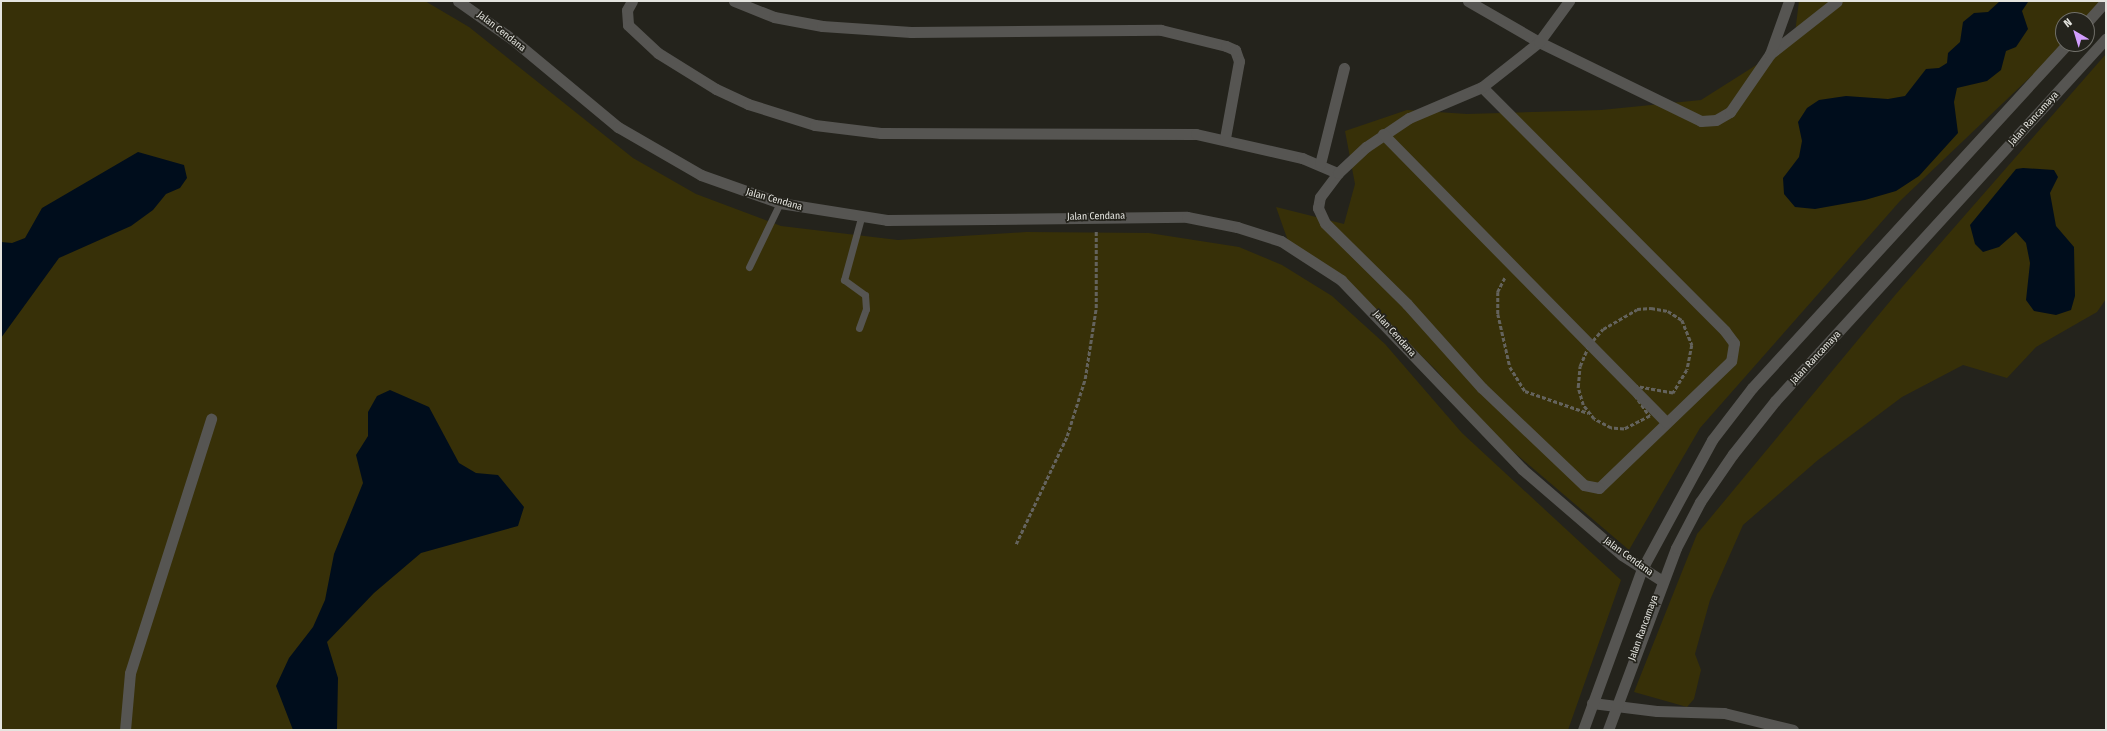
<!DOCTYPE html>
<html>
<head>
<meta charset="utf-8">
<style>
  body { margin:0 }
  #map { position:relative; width:2107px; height:731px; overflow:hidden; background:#24231c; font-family:"Fira Sans Condensed",sans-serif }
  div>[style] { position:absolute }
  .green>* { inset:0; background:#373008 }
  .water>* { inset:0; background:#000d1c }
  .path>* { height:2.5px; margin-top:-1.25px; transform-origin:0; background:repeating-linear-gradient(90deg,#64635d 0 4px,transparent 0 6px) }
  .service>* { height:7px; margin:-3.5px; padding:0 3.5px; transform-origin:3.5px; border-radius:3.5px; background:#565552 }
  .minor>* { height:11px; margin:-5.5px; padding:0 5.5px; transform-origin:5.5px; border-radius:5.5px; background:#565552 }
  .tertiary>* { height:11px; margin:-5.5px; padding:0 5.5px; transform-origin:5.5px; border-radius:5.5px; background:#565552 }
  span { translate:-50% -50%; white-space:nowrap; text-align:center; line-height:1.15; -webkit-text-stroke:3.5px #24231c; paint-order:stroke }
  .street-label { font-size:10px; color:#e4e4df }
  .frame { position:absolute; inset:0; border:2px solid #e4e4df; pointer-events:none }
  .north { position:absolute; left:2055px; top:12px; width:40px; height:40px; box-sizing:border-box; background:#24231c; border:1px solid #71706a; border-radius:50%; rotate:322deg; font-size:11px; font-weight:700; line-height:16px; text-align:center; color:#e4e4df }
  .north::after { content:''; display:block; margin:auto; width:14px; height:18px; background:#d29dfd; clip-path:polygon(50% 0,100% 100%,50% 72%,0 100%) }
</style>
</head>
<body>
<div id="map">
  <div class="green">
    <div style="clip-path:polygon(1px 1px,425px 1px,469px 27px,633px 158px,696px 194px,781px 226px,898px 240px,1026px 232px,1149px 233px,1239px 247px,1282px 265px,1332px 296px,1385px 344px,1462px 433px,1621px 580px,1568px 730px,1px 730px)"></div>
    <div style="clip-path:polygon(1799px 1px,2102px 1px,2087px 20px,2063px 20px,2065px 44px,1900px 201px,1700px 428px,1629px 550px,1483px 426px,1437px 371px,1348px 284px,1288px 241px,1276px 207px,1344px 224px,1355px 184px,1345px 131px,1407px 110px,1467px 114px,1601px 110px,1701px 100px,1794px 41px)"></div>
    <div style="clip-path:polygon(2106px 54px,2106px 299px,2097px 312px,2036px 347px,2007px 378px,1963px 365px,1902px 397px,1818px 460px,1743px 525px,1710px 600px,1695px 654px,1701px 670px,1694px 699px,1687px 707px,1634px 692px,1697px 534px,1896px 294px)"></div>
  </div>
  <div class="water">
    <div style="clip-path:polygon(2000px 1px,2042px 1px,2028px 2px,2022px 11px,2028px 29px,2016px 47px,2006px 51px,2001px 70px,1987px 81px,1957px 88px,1954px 102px,1958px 133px,1919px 176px,1896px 191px,1865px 200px,1815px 209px,1795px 207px,1784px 194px,1783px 178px,1799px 157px,1802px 141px,1798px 122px,1807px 108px,1819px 100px,1846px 96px,1888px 99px,1905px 96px,1926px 69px,1939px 68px,1947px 63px,1948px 53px,1960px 42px,1963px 22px,1974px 13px,1988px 12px)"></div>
    <div style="clip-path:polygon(138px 152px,184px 165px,187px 178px,180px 188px,166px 194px,153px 210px,131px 226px,59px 258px,1px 338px,1px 242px,12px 243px,25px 238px,42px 208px)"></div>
    <div style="clip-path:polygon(2023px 168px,2054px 170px,2058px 177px,2050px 193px,2056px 226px,2074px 247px,2075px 296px,2071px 310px,2056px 315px,2034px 311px,2026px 300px,2030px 263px,2026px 243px,2016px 232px,1999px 247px,1983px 252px,1975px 244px,1970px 225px,2016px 169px)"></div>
    <div style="clip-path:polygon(390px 390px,429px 407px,459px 463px,476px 473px,498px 475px,524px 507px,518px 526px,421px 553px,374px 593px,327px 642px,338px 678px,337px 730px,293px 730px,276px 686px,289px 658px,313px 627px,325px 600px,334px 554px,363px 483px,356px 455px,368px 436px,368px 412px,377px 396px)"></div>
  </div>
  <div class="path">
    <div style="left:1505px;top:278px;width:16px;rotate:117deg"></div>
    <div style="left:1498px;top:292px;width:22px;rotate:90deg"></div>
    <div style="left:1498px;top:314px;width:54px;rotate:77.2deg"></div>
    <div style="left:1510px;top:367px;width:28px;rotate:58deg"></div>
    <div style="left:1525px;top:391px;width:67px;rotate:19.2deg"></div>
    <div style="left:1651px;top:308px;width:17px;rotate:10deg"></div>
    <div style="left:1668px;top:311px;width:17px;rotate:33deg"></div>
    <div style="left:1682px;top:320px;width:27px;rotate:68deg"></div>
    <div style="left:1692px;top:345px;width:25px;rotate:101deg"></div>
    <div style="left:1687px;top:370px;width:27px;rotate:121deg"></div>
    <div style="left:1673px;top:393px;width:46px;rotate:-169.9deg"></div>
    <div style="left:1628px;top:385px;width:38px;rotate:55deg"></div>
    <div style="left:1650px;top:416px;width:29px;rotate:153deg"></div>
    <div style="left:1624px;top:429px;width:13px;rotate:-176deg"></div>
    <div style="left:1611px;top:428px;width:19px;rotate:-152deg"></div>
    <div style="left:1594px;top:419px;width:18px;rotate:-128deg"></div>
    <div style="left:1583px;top:405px;width:19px;rotate:-106deg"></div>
    <div style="left:1578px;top:387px;width:21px;rotate:-85deg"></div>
    <div style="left:1580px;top:366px;width:23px;rotate:-67deg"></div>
    <div style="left:1589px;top:345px;width:21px;rotate:-49deg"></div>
    <div style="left:1603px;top:329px;width:39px;rotate:-30deg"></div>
    <div style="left:1637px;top:309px;width:14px;rotate:-4deg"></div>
    <div style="left:1016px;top:544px;width:119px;rotate:-64.7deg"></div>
    <div style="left:1067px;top:436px;width:60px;rotate:-72.5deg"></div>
    <div style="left:1085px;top:379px;width:72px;rotate:-81.2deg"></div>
    <div style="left:1096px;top:308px;width:77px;rotate:-90deg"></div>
  </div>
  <div class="service">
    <div style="left:749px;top:267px;width:71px;rotate:-64.2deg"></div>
    <div style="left:859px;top:328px;width:20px;rotate:-70deg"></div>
    <div style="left:866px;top:309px;width:14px;rotate:-94deg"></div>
    <div style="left:865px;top:295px;width:26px;rotate:-144deg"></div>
    <div style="left:844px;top:280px;width:64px;rotate:-74.7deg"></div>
  </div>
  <div class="minor">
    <div style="left:458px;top:1px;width:66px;rotate:35.1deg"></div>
    <div style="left:512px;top:39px;width:138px;rotate:39.7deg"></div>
    <div style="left:618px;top:127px;width:96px;rotate:30deg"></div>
    <div style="left:701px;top:175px;width:84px;rotate:19.5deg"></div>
    <div style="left:780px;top:203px;width:108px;rotate:9deg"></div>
    <div style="left:887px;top:220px;width:300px;rotate:-0.6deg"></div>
    <div style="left:1187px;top:217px;width:51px;rotate:11.3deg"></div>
    <div style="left:1237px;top:227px;width:46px;rotate:17.7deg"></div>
    <div style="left:1281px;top:241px;width:72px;rotate:33deg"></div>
    <div style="left:1341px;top:280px;width:262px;rotate:46.2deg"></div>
    <div style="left:1522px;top:469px;width:132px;rotate:40.7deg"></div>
    <div style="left:1622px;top:555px;width:46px;rotate:32.7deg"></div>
    <div style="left:632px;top:1px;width:10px;rotate:119deg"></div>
    <div style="left:627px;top:10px;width:15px;rotate:86deg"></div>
    <div style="left:628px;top:25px;width:41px;rotate:43deg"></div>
    <div style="left:658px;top:53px;width:68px;rotate:31.8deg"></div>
    <div style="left:716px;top:89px;width:35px;rotate:25deg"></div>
    <div style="left:748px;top:104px;width:70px;rotate:17.4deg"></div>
    <div style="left:815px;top:125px;width:66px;rotate:6.9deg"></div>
    <div style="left:881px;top:133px;width:315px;rotate:0.2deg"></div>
    <div style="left:1196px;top:134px;width:109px;rotate:12.8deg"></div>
    <div style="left:1302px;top:158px;width:39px;rotate:23deg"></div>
    <div style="left:734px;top:1px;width:43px;rotate:21.8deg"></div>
    <div style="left:774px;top:17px;width:49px;rotate:10.6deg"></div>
    <div style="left:822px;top:26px;width:89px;rotate:3.9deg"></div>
    <div style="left:911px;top:32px;width:250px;rotate:-0.5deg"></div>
    <div style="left:1161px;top:30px;width:67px;rotate:13.8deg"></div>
    <div style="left:1226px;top:46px;width:10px;rotate:24deg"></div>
    <div style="left:1235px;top:50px;width:12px;rotate:70deg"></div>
    <div style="left:1239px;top:61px;width:78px;rotate:100.3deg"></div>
    <div style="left:1468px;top:1px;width:82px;rotate:30deg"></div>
    <div style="left:1539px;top:42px;width:180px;rotate:26deg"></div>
    <div style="left:1701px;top:121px;width:15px;rotate:-4deg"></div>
    <div style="left:1716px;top:120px;width:16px;rotate:-30deg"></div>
    <div style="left:1730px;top:112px;width:70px;rotate:-55.4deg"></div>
    <div style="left:1770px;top:54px;width:85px;rotate:-38.3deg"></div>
    <div style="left:1770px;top:54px;width:56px;rotate:-70.3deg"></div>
    <div style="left:1482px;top:87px;width:344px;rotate:45.1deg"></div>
    <div style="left:1725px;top:331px;width:15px;rotate:53deg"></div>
    <div style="left:1734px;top:343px;width:18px;rotate:99deg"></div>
    <div style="left:1731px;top:361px;width:183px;rotate:136.1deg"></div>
    <div style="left:1599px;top:488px;width:15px;rotate:-169deg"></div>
    <div style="left:1584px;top:485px;width:141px;rotate:-136.4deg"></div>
    <div style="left:1482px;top:388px;width:113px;rotate:-131.8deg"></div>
    <div style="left:1407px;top:304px;width:115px;rotate:-135.4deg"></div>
    <div style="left:1325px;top:223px;width:17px;rotate:-115deg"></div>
    <div style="left:1318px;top:208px;width:11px;rotate:-80deg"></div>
    <div style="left:1320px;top:197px;width:30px;rotate:-53deg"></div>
    <div style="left:1338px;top:173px;width:38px;rotate:-43deg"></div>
    <div style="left:1366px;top:147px;width:52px;rotate:-34deg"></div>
    <div style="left:1409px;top:118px;width:79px;rotate:-23deg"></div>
    <div style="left:1482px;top:87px;width:73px;rotate:-38.3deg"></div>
    <div style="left:1539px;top:42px;width:51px;rotate:-53.8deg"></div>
    <div style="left:1383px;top:134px;width:404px;rotate:45.5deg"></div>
    <div style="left:1320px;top:164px;width:99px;rotate:-76deg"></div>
    <div style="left:1592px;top:703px;width:65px;rotate:7deg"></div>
    <div style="left:1657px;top:711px;width:67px;rotate:1.7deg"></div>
    <div style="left:1724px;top:713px;width:71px;rotate:13.8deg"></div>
    <div style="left:125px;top:730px;width:57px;rotate:-85deg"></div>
    <div style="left:130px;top:673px;width:267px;rotate:-72.3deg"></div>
  </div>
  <div class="tertiary">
    <div style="left:2087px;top:22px;width:28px;rotate:-48deg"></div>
    <div style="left:1583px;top:730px;width:171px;rotate:-69.9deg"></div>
    <div style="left:1642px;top:569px;width:147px;rotate:-61.5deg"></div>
    <div style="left:1712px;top:440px;width:66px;rotate:-52.4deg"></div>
    <div style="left:1752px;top:388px;width:466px;rotate:-47.5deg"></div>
    <div style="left:1608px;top:730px;width:194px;rotate:-69.5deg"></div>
    <div style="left:1676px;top:548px;width:52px;rotate:-62.4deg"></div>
    <div style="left:1700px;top:502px;width:58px;rotate:-55.5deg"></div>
    <div style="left:1733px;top:454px;width:68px;rotate:-51.6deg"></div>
    <div style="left:1775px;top:401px;width:491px;rotate:-47.6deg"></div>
  </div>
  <div class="street-label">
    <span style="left:501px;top:32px;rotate:38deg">Jalan Cendana</span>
    <span style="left:2034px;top:119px;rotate:-48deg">Jalan Rancamaya</span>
    <span style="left:774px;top:200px;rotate:16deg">Jalan Cendana</span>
    <span style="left:1096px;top:217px;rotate:-1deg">Jalan Cendana</span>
    <span style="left:1394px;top:334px;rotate:48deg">Jalan Cendana</span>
    <span style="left:1816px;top:358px;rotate:-47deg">Jalan Rancamaya</span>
    <span style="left:1628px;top:557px;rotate:36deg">Jalan Cendana</span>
    <span style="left:1644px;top:628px;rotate:-70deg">Jalan Rancamaya</span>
  </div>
  <div class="frame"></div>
  <div class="north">N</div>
</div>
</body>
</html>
